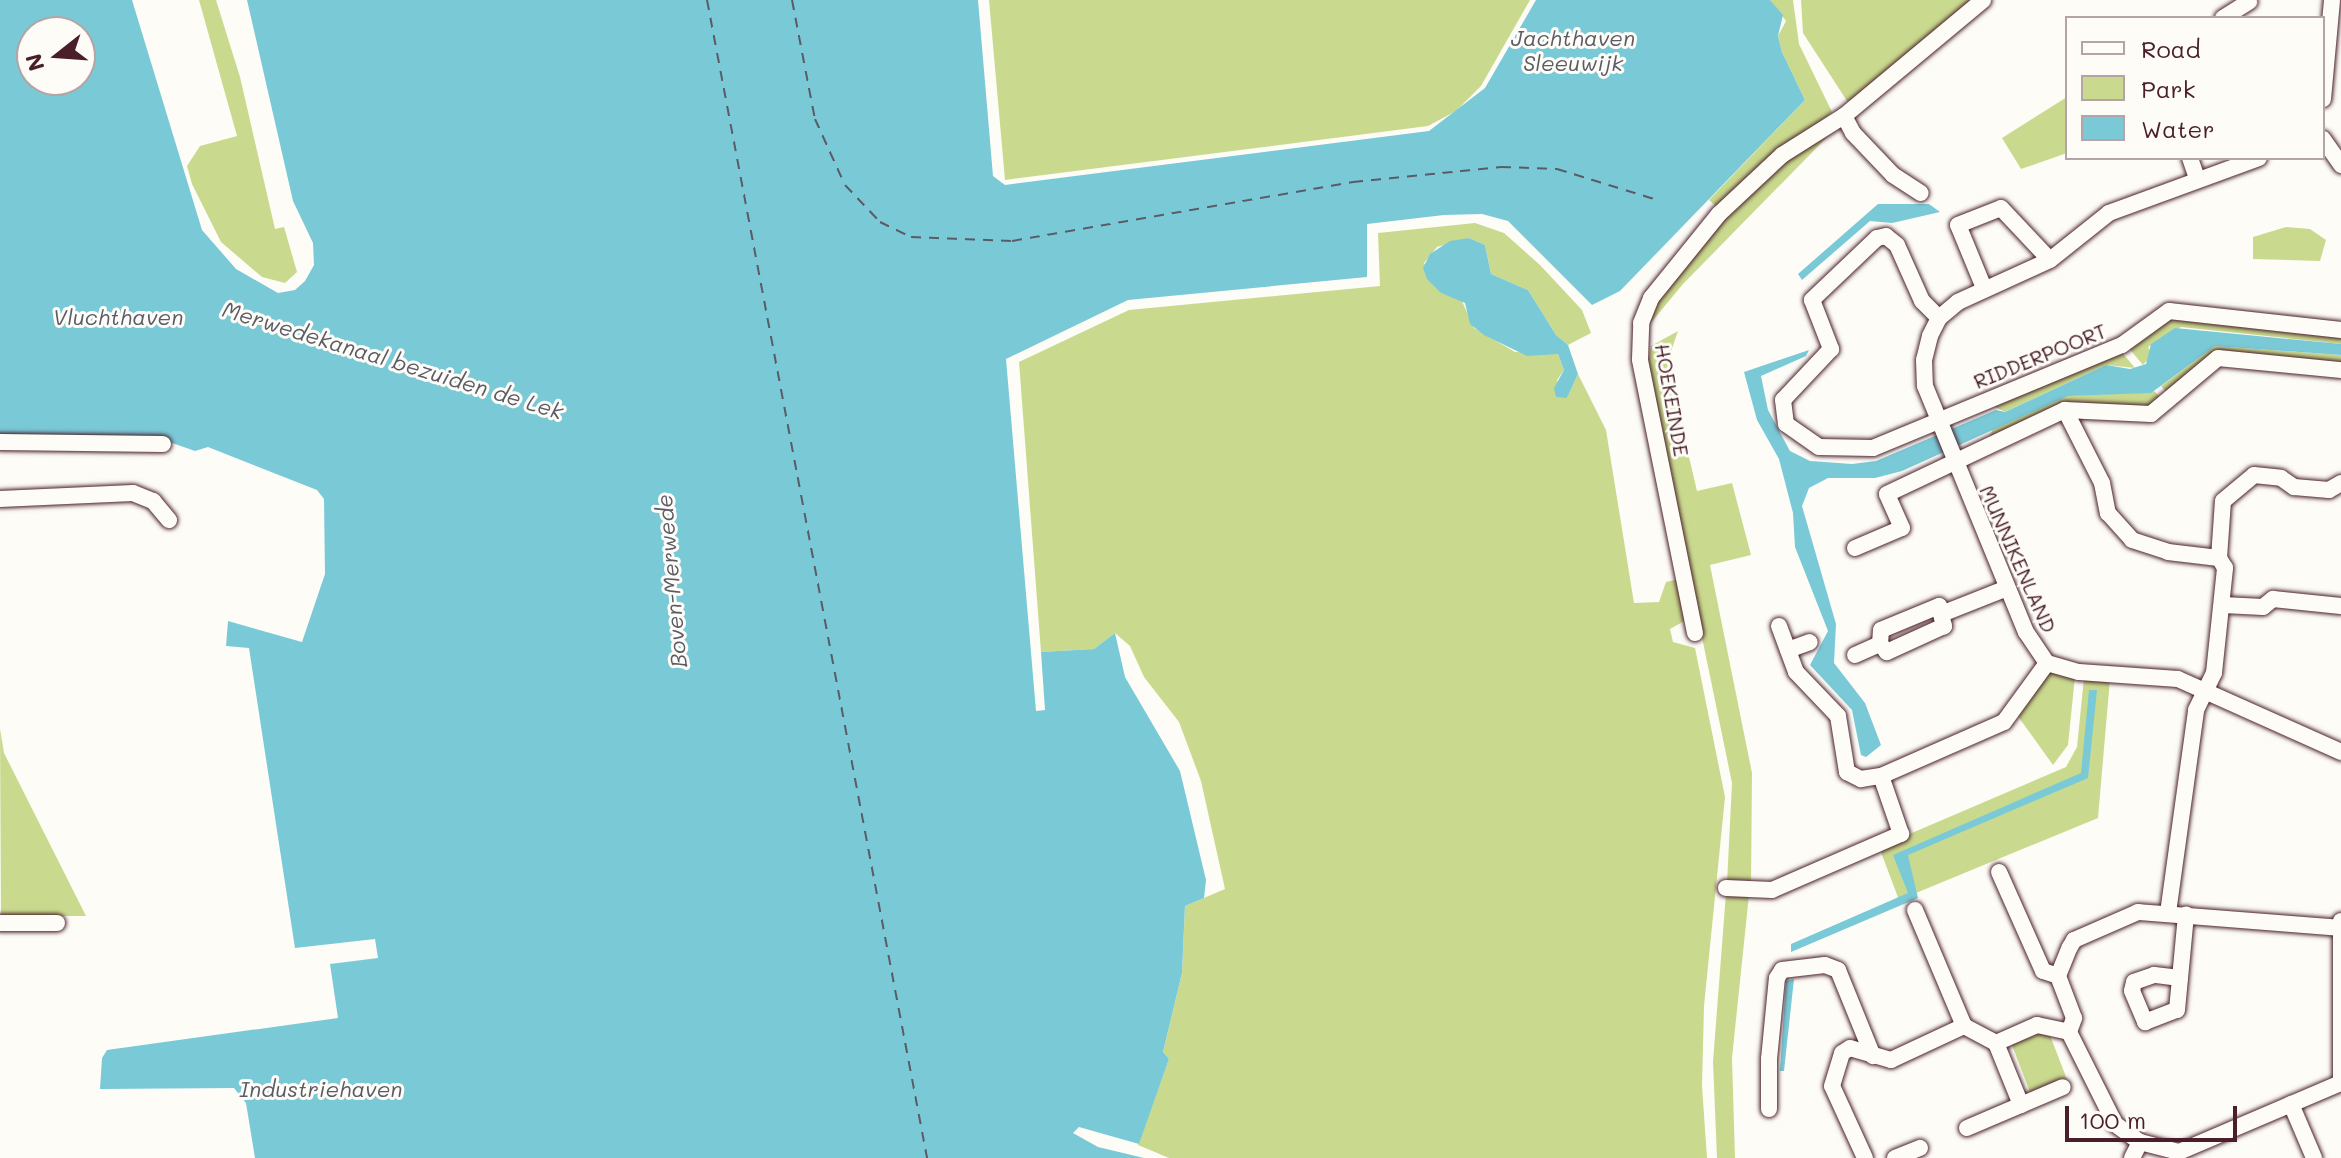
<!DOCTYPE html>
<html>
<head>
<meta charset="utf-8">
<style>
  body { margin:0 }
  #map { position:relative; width:2341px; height:1158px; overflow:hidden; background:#fdfcf7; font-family:Mali,sans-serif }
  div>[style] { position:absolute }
  .green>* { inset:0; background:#c9da8e; transform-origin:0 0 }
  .water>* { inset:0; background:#7ac9d7 }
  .ferry>* { height:2px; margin-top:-1px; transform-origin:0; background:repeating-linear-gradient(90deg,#5b5a67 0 10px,transparent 0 18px) }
  .roads { filter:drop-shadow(0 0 2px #4a1f2b) drop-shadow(0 0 2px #4a1f2b) }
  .minor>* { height:16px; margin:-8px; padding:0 8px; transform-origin:8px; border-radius:8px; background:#fdfcf7 }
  span { translate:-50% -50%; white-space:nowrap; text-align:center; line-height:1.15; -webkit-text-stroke:6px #fdfcf7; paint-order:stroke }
  .street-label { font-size:20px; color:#4a1f2b }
  .water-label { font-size:22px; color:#5b5a67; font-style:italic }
  .legend { position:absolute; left:2065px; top:16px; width:260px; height:144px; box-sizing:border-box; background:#fdfcf7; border:2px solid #b5a4a5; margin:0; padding:10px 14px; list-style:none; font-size:24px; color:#4a1f2b }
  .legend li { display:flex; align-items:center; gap:16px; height:40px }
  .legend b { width:40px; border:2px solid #b5a4a5 }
  .north { position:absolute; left:16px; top:16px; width:80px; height:80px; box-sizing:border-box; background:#fdfcf7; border:2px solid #b5a4a5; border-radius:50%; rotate:253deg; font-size:22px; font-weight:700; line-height:32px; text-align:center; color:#4a1f2b }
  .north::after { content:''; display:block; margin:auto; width:28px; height:36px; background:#4a1f2b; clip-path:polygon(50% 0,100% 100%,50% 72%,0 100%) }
  .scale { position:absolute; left:2065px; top:1106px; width:172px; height:36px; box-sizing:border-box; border:4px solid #4a1f2b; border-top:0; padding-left:10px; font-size:24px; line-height:28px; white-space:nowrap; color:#4a1f2b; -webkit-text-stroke:6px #fdfcf7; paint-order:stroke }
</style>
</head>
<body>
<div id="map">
  <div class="green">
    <div style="clip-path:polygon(199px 0,216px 0,240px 77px,275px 229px,284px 227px,297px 272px,285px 283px,262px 277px,221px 242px,192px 184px,187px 166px,200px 146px,237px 136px)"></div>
    <div style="clip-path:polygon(989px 0,1530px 0,1481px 86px,1456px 111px,1428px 126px,1005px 180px)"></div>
    <div style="clip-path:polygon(1770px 0,1793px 0,1799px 44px,1832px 112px,1719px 209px,1709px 200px,1805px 100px,1782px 52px,1778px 36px,1786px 21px)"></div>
    <div style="clip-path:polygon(1801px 0,1975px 0,1856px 99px,1847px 101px,1803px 33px)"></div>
    <div style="clip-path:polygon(2067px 97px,2067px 153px,2021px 169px,2002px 138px)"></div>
    <div style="clip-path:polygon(1835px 129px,1683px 284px,1644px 331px,1668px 280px,1781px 159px)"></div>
    <div style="clip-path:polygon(1475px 223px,1504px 233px,1540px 265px,1582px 310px,1591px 333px,1568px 345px,1556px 335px,1528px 290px,1491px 274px,1485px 245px,1469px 238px,1437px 247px,1424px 263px,1441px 293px,1461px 299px,1474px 328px,1515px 352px,1558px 354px,1564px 370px,1557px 380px,1567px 398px,1578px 374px,1606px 430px,1634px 603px,1659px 602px,1666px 582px,1683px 578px,1688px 619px,1670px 629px,1673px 642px,1695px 648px,1725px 797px,1704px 1006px,1702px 1086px,1707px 1158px,1169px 1158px,1138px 1145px,1169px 1059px,1163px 1052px,1182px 973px,1185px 906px,1225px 889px,1201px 781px,1179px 722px,1144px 677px,1130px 646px,1115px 633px,1094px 649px,1041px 652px,1019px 362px,1129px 310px,1380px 286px,1378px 233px)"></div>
    <div style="clip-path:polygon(2286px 227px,2310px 229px,2326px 240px,2320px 261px,2253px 259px,2253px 237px)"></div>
    <div style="clip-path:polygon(2168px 318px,2341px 334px,2341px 344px,2181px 327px,2148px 347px,2152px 355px,2143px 365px,2127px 346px)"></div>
    <div style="clip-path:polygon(1678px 331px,1667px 363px,1697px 491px,1732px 483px,1751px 555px,1710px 565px,1752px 773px,1751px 885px,1727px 883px,1732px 783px,1647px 370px,1651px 346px)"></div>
    <div style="clip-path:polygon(2215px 346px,2341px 355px,2341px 365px,2225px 354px,2168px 394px,2161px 386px)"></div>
    <div style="clip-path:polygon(2120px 350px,2135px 368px,2106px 365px,2005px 412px,1991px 405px)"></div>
    <div style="clip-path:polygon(2154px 391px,2162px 399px,2149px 408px,2079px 402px,1986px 443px,1993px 429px,2068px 396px)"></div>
    <div style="clip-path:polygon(2048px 671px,2075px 676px,2068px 745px,2053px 765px,2017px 715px)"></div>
    <div style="clip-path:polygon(2084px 678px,2110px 679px,2098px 818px,1899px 900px,1879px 847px,2066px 767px,2077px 747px)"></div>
    <div style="clip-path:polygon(0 729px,4px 753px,86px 916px,1px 916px)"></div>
    <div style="clip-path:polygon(1726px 893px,1749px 895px,1732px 1058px,1735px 1158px,1717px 1158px,1713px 1062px)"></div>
    <div style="left:2048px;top:1030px;width:53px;height:39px;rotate:69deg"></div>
  </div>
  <div class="water">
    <div style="clip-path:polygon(evenodd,0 0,132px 0,202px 230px,236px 269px,278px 293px,295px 290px,305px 281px,314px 265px,313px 243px,293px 201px,247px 0,978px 0,993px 176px,1005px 185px,1429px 131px,1485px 88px,1536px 0,1770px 0,1783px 15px,1778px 36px,1782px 52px,1805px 100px,1620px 291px,1592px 305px,1508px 221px,1482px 214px,1444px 215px,1367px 224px,1367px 277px,1128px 300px,1006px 359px,1036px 711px,1045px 710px,1041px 652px,1094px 649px,1115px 633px,1125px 677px,1180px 771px,1206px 880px,1204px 898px,1185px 906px,1182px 973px,1163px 1052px,1169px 1059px,1139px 1144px,1079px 1127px,1073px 1133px,1098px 1147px,1144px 1158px,255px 1158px,246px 1103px,234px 1088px,100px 1089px,102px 1058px,107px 1050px,338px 1018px,330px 964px,378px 958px,375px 939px,295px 948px,249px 648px,226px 646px,228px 621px,302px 642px,325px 574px,324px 499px,317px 490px,208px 447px,195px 451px,155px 437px,0 435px,0 0,32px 32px,80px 32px,80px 80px,32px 80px,32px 32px)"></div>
    <div style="clip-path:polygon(1878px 204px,1929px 204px,1940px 212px,1892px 223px,1870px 221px,1802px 280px,1798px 274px)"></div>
    <div style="clip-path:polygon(1469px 238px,1485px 245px,1491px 274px,1528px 290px,1556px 335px,1568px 345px,1578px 374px,1567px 398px,1556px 397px,1554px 388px,1564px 370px,1558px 354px,1527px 356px,1484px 335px,1470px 324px,1465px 303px,1441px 293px,1427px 279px,1423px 268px,1430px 254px,1450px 241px)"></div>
    <div style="clip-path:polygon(2175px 328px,2341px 344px,2341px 355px,2215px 346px,2151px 393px,2068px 396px,1902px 471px,1875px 478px,1828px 478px,1809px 488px,1802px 506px,1836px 624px,1834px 663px,1865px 703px,1881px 745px,1866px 757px,1861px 755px,1852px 710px,1810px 665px,1828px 631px,1795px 547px,1793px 513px,1779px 459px,1757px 420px,1744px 372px,1809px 350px,1806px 356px,1761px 376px,1768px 410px,1790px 451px,1810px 461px,1852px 464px,1876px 461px,1996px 410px,2005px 412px,2106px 365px,2130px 369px,2146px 364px,2151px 344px)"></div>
    <div style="clip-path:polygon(2089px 690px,2097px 690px,2088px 778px,1908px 855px,1918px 898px,1791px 952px,1791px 944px,1908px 893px,1893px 855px,2081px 773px)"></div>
    <div style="clip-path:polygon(1794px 979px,1784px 1071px,1780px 1071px,1786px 981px)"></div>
  </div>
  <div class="ferry">
    <div style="left:707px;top:0;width:1179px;rotate:79.24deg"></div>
    <div style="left:792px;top:0;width:121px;rotate:79.1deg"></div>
    <div style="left:815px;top:119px;width:72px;rotate:65.6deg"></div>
    <div style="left:845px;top:185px;width:51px;rotate:46.6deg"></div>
    <div style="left:880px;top:222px;width:34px;rotate:26deg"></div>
    <div style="left:911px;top:237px;width:101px;rotate:2.3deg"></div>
    <div style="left:1012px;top:241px;width:346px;rotate:-9.8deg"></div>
    <div style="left:1353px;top:182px;width:149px;rotate:-5.8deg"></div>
    <div style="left:1501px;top:167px;width:56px;rotate:2deg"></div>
    <div style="left:1557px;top:169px;width:105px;rotate:17.2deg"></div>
  </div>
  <div class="roads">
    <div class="minor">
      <div style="left:2223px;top:18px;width:31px;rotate:-32deg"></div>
      <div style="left:2323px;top:99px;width:99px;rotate:-84.8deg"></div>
      <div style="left:1844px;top:116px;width:19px;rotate:62deg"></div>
      <div style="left:1853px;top:133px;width:58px;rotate:46.4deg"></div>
      <div style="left:1893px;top:175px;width:33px;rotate:33deg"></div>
      <div style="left:2323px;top:139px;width:32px;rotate:55deg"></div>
      <div style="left:2190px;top:158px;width:21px;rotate:71deg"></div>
      <div style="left:2259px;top:158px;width:160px;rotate:159.9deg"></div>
      <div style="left:2109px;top:213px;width:75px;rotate:141.5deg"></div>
      <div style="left:2050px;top:260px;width:101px;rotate:155.5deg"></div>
      <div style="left:1958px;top:302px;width:25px;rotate:140deg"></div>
      <div style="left:1939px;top:318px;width:20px;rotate:117deg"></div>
      <div style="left:1930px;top:336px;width:25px;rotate:104deg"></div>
      <div style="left:1924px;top:360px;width:26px;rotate:88deg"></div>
      <div style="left:1925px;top:386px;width:266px;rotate:67.7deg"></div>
      <div style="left:2026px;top:632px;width:37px;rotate:56deg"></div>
      <div style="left:2047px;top:663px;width:33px;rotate:16deg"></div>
      <div style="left:2079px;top:672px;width:99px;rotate:4deg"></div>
      <div style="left:2178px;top:679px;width:179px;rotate:24.1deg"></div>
      <div style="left:1984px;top:288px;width:68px;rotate:-112.4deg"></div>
      <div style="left:1958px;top:225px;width:46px;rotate:-21.6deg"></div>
      <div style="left:2001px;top:208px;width:71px;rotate:46.7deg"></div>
      <div style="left:1939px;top:318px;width:24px;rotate:-135deg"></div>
      <div style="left:1922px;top:301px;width:61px;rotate:-114.1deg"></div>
      <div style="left:1897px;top:245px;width:14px;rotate:-141deg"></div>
      <div style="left:1886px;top:236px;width:9px;rotate:167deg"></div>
      <div style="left:1877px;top:238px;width:90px;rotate:136.4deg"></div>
      <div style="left:1812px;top:300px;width:53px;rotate:68.8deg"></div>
      <div style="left:1831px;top:349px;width:70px;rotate:133.3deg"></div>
      <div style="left:1783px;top:400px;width:24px;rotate:83deg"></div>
      <div style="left:1786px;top:424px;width:40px;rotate:34.9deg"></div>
      <div style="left:1819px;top:447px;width:54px;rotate:1.1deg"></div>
      <div style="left:1873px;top:448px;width:269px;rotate:-22.5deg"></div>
      <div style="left:2122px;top:345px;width:58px;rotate:-35.9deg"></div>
      <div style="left:2169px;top:311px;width:173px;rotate:6.3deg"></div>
      <div style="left:2065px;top:410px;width:82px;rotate:63.1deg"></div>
      <div style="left:2102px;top:483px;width:31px;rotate:79deg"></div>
      <div style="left:2108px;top:513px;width:36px;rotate:48deg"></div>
      <div style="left:2132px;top:540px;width:38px;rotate:18deg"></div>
      <div style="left:2168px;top:552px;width:51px;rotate:6.7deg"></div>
      <div style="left:0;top:442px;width:163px;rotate:0.7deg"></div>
      <div style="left:0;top:499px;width:133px;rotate:-2.6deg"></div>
      <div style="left:133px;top:493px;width:22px;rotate:22deg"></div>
      <div style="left:153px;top:501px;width:25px;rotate:50deg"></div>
      <div style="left:1855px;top:548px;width:51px;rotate:-23.1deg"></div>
      <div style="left:1902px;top:528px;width:37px;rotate:-114deg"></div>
      <div style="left:1887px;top:494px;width:197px;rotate:-25.3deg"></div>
      <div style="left:2065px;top:410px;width:86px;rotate:2.7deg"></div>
      <div style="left:2151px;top:414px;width:87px;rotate:-39.9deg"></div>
      <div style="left:2218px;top:358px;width:124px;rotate:5.6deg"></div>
      <div style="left:2223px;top:605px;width:40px;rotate:2.9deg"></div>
      <div style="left:2263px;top:607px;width:13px;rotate:-39deg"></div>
      <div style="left:2273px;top:599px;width:68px;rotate:5.9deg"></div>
      <div style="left:1939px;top:606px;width:21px;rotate:76deg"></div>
      <div style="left:1944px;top:626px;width:63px;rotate:155.5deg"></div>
      <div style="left:1887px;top:652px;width:11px;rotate:-131deg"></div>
      <div style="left:1880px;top:644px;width:14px;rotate:-86deg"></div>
      <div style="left:1881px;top:630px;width:63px;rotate:-22.5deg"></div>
      <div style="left:1944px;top:613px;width:68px;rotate:-21.6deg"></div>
      <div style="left:1779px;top:626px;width:49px;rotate:69.7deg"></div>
      <div style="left:1796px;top:672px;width:61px;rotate:46.3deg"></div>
      <div style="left:1838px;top:716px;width:57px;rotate:80.9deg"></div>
      <div style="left:1847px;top:772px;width:16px;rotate:27deg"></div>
      <div style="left:1861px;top:779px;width:20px;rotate:-9deg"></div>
      <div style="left:1695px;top:633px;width:279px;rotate:-101.4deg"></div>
      <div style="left:1640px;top:359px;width:36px;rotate:-88deg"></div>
      <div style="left:1641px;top:323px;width:27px;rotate:-68deg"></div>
      <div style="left:1651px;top:298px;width:108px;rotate:-51deg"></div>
      <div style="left:1719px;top:214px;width:86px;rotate:-43.1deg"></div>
      <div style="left:1782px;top:155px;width:73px;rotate:-32.2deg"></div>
      <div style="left:1844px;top:116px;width:181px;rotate:-39.8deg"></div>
      <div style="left:1788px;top:650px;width:23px;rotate:-20deg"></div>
      <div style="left:1855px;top:655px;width:27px;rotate:-24deg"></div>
      <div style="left:1999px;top:872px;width:108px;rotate:66deg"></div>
      <div style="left:2043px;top:971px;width:16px;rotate:18deg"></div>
      <div style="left:1726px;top:888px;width:46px;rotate:2.5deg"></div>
      <div style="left:1772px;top:890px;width:141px;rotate:-23.5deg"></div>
      <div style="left:1901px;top:834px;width:61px;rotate:-109deg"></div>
      <div style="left:1881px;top:776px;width:134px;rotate:-23.7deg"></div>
      <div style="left:2004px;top:722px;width:73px;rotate:-53.9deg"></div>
      <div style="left:1915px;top:910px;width:126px;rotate:67.1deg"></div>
      <div style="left:2168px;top:913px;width:205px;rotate:-82.1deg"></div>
      <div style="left:2196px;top:710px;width:41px;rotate:-64.1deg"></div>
      <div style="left:2214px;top:673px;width:106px;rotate:-84deg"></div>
      <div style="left:2225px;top:568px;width:12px;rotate:-121deg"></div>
      <div style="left:2219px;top:558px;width:57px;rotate:-86deg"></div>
      <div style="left:2223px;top:501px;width:40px;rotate:-40deg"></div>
      <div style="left:2254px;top:475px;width:27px;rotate:6deg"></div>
      <div style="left:2281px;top:478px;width:16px;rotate:35deg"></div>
      <div style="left:2294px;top:487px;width:35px;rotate:5deg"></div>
      <div style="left:2329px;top:490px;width:14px;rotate:-30deg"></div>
      <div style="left:2341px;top:921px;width:159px;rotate:90deg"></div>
      <div style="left:0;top:923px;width:57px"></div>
      <div style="left:2180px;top:978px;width:26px;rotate:-173deg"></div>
      <div style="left:2154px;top:975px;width:21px;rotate:161deg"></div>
      <div style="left:2134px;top:982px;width:9px;rotate:103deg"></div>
      <div style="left:2132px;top:991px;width:34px;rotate:67deg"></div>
      <div style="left:2145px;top:1022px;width:34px;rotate:-21deg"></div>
      <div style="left:2177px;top:1010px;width:96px;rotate:-84.6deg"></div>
      <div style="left:2069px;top:1032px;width:15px;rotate:-70deg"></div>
      <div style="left:2074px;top:1018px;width:45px;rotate:-110.9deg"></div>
      <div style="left:2058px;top:976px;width:31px;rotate:-68deg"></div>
      <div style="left:2070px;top:947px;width:8px;rotate:-60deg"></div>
      <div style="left:2074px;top:940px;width:70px;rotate:-23.6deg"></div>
      <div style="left:2138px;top:912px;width:203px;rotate:4.5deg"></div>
      <div style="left:1996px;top:1043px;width:67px;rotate:68deg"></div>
      <div style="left:2291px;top:1104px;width:59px;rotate:66.9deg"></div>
      <div style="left:1769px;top:1109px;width:50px;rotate:-90deg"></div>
      <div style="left:1769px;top:1059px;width:81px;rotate:-84.4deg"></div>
      <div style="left:1777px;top:978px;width:9px;rotate:-58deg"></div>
      <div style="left:1782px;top:970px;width:43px;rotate:-6.6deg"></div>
      <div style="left:1825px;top:965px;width:14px;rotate:21deg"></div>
      <div style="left:1838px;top:970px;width:93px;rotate:67.9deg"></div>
      <div style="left:1967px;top:1128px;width:104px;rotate:-23.1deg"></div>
      <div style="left:1865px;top:1158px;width:79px;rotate:-114.6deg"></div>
      <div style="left:1832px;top:1086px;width:34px;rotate:-73deg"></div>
      <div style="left:1842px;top:1053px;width:9px;rotate:-32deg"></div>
      <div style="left:1850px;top:1048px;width:43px;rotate:16.3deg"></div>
      <div style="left:1891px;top:1060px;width:81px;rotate:-25deg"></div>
      <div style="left:1964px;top:1026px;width:36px;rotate:28deg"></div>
      <div style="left:1996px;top:1043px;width:45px;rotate:-23.7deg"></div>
      <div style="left:2037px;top:1025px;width:33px;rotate:12deg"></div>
      <div style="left:2069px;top:1032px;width:103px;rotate:63.4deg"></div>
      <div style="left:2115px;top:1124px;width:31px;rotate:36deg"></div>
      <div style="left:1895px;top:1158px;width:27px;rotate:-22deg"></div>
      <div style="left:2132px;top:1158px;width:18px;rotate:-63deg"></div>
      <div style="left:2140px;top:1142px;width:40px;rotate:14.4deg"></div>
      <div style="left:2179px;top:1152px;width:176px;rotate:-23.1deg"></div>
    </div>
  </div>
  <div class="street-label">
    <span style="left:2040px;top:356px;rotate:-22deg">RIDDERPOORT</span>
    <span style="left:1672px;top:400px;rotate:80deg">HOEKEINDE</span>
    <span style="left:2018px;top:559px;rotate:66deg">MUNNIKENLAND</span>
  </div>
  <div class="water-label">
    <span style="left:1573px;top:50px">Jachthaven<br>Sleeuwijk</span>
    <span style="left:118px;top:317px">Vluchthaven</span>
    <span style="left:393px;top:360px;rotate:17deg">Merwedekanaal bezuiden de Lek</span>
    <span style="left:671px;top:581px;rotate:-95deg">Boven-Merwede</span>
    <span style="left:321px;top:1089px">Industriehaven</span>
  </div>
  <ul class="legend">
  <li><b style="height:10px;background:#fdfcf7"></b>Road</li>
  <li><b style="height:22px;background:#c9da8e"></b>Park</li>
  <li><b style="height:22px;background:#7ac9d7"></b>Water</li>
  </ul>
  <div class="north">N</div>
  <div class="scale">100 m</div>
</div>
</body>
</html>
